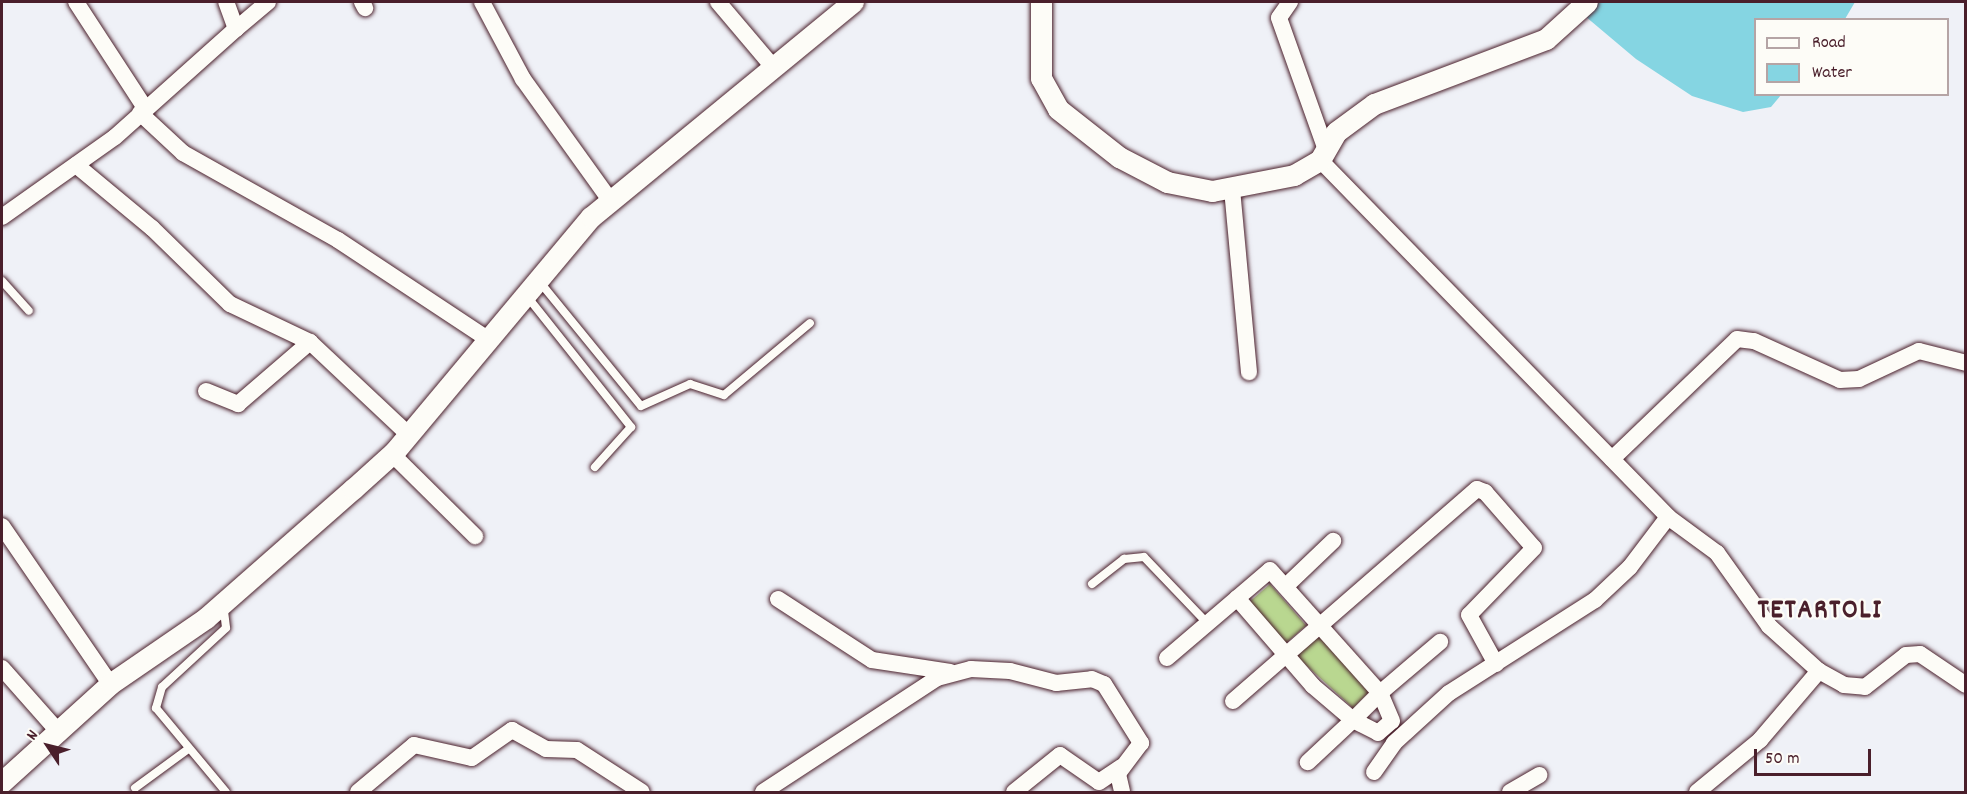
<!DOCTYPE html>
<html>
<head>
<meta charset="utf-8">
<style>
  body { margin:0 }
  #map { position:relative; width:1967px; height:794px; overflow:hidden; background:#eff1f7; font-family:Dekko,sans-serif }
  div>[style] { position:absolute }
  .green>* { inset:0; background:#b9d790; transform-origin:0 0 }
  .water>* { inset:0; background:#85d5e2 }
  .roads { filter:drop-shadow(0 0 2px #4a1f2b) drop-shadow(0 0 2px #4a1f2b) }
  .service>* { height:8px; margin:-4px; padding:0 4px; transform-origin:4px; border-radius:4px; background:#fdfcf7 }
  .minor>* { height:16px; margin:-8px; padding:0 8px; transform-origin:8px; border-radius:8px; background:#fdfcf7 }
  .tertiary>* { height:21px; margin:-10.5px; padding:0 10.5px; transform-origin:10.5px; border-radius:10.5px; background:#fdfcf7 }
  span { translate:-50% -50%; white-space:nowrap; text-align:center; line-height:1.15; -webkit-text-stroke:4.5px #fdfcf7; paint-order:stroke }
  .district-label { font-size:28px; color:#4a1f2b; font-weight:700; letter-spacing:1.5px }
  .frame { position:absolute; inset:0; border:3px solid #4a1f2b; pointer-events:none }
  .legend { position:absolute; left:1754px; top:18px; width:195px; height:78px; box-sizing:border-box; background:#fdfcf7; border:2px solid #b5a4a5; margin:0; padding:8px 10px; list-style:none; font-size:18px; color:#4a1f2b }
  .legend li { display:flex; align-items:center; gap:12px; height:30px }
  .legend b { width:30px; border:2px solid #b5a4a5 }
  .north { position:absolute; left:18px; top:716px; width:60px; height:60px; -webkit-text-stroke:4px #fdfcf7; paint-order:stroke; rotate:305deg; font-size:16px; font-weight:700; line-height:24px; text-align:center; color:#4a1f2b }
  .north::after { content:''; display:block; margin:auto; width:21px; height:27px; background:#4a1f2b; clip-path:polygon(50% 0,100% 100%,50% 72%,0 100%) }
  .scale { position:absolute; left:1754px; top:749px; width:117px; height:27px; box-sizing:border-box; border:3px solid #4a1f2b; border-top:0; padding-left:8px; font-size:18px; line-height:21px; white-space:nowrap; color:#4a1f2b; -webkit-text-stroke:4px #fdfcf7; paint-order:stroke }
</style>
</head>
<body>
<div id="map">
  <div class="green">
    <div style="left:1270px;top:584px;width:55px;height:27px;rotate:49deg"></div>
    <div style="clip-path:polygon(1320px 636px,1370px 691px,1353px 708px,1296px 656px)"></div>
  </div>
  <div class="water">
    <div style="clip-path:polygon(1588px 2px,1855px 2px,1845px 19px,1756px 20px,1756px 94px,1781px 95px,1771px 107px,1743px 112px,1692px 96px,1636px 59px,1579px 11px)"></div>
  </div>
  <div class="roads">
    <div class="service">
      <div style="left:2px;top:281px;width:40px;rotate:48deg"></div>
      <div style="left:539px;top:281px;width:161px;rotate:50.8deg"></div>
      <div style="left:641px;top:406px;width:54px;rotate:-24.2deg"></div>
      <div style="left:690px;top:384px;width:36px;rotate:18deg"></div>
      <div style="left:724px;top:395px;width:112px;rotate:-39.9deg"></div>
      <div style="left:526px;top:295px;width:169px;rotate:51.5deg"></div>
      <div style="left:631px;top:427px;width:54px;rotate:132deg"></div>
      <div style="left:1092px;top:584px;width:41px;rotate:-38deg"></div>
      <div style="left:1124px;top:559px;width:20px;rotate:-6deg"></div>
      <div style="left:1144px;top:557px;width:91px;rotate:46.3deg"></div>
      <div style="left:223px;top:603px;width:25px;rotate:83deg"></div>
      <div style="left:226px;top:628px;width:87px;rotate:137.3deg"></div>
      <div style="left:162px;top:687px;width:22px;rotate:106deg"></div>
      <div style="left:156px;top:708px;width:109px;rotate:50.2deg"></div>
      <div style="left:135px;top:788px;width:66px;rotate:-36.3deg"></div>
    </div>
    <div class="minor">
      <div style="left:76px;top:2px;width:126px;rotate:56.9deg"></div>
      <div style="left:362px;top:2px;width:7px;rotate:63deg"></div>
      <div style="left:482px;top:2px;width:87px;rotate:62deg"></div>
      <div style="left:523px;top:79px;width:149px;rotate:54.3deg"></div>
      <div style="left:718px;top:2px;width:87px;rotate:49.7deg"></div>
      <div style="left:1290px;top:2px;width:19px;rotate:125deg"></div>
      <div style="left:1279px;top:18px;width:140px;rotate:70.4deg"></div>
      <div style="left:236px;top:29px;width:42px;rotate:-40.2deg"></div>
      <div style="left:140px;top:113px;width:59px;rotate:42.9deg"></div>
      <div style="left:183px;top:153px;width:178px;rotate:29.3deg"></div>
      <div style="left:338px;top:240px;width:181px;rotate:33.5deg"></div>
      <div style="left:1320px;top:160px;width:499px;rotate:45.7deg"></div>
      <div style="left:1668px;top:517px;width:61px;rotate:36.3deg"></div>
      <div style="left:1717px;top:553px;width:90px;rotate:54.5deg"></div>
      <div style="left:1769px;top:626px;width:67px;rotate:42deg"></div>
      <div style="left:1819px;top:671px;width:29px;rotate:29deg"></div>
      <div style="left:1844px;top:685px;width:21px;rotate:5deg"></div>
      <div style="left:1865px;top:687px;width:52px;rotate:-38deg"></div>
      <div style="left:1906px;top:655px;width:14px;rotate:-4deg"></div>
      <div style="left:1920px;top:654px;width:55px;rotate:34deg"></div>
      <div style="left:76px;top:165px;width:99px;rotate:39.7deg"></div>
      <div style="left:152px;top:228px;width:109px;rotate:44.3deg"></div>
      <div style="left:230px;top:304px;width:89px;rotate:25.4deg"></div>
      <div style="left:310px;top:342px;width:136px;rotate:43.2deg"></div>
      <div style="left:1232px;top:189px;width:184px;rotate:84.7deg"></div>
      <div style="left:2px;top:217px;width:138px;rotate:-35.3deg"></div>
      <div style="left:115px;top:137px;width:162px;rotate:-41.8deg"></div>
      <div style="left:236px;top:29px;width:29px;rotate:-110deg"></div>
      <div style="left:206px;top:391px;width:35px;rotate:22deg"></div>
      <div style="left:238px;top:404px;width:95px;rotate:-40.7deg"></div>
      <div style="left:392px;top:454px;width:117px;rotate:44.7deg"></div>
      <div style="left:1612px;top:459px;width:173px;rotate:-43.8deg"></div>
      <div style="left:1737px;top:339px;width:17px;rotate:7deg"></div>
      <div style="left:1754px;top:341px;width:94px;rotate:24.4deg"></div>
      <div style="left:1840px;top:380px;width:19px;rotate:-3deg"></div>
      <div style="left:1859px;top:379px;width:66px;rotate:-25deg"></div>
      <div style="left:1919px;top:351px;width:49px;rotate:14.3deg"></div>
      <div style="left:2px;top:526px;width:191px;rotate:55.6deg"></div>
      <div style="left:1287px;top:585px;width:64px;rotate:-43.7deg"></div>
      <div style="left:1237px;top:598px;width:116px;rotate:49.2deg"></div>
      <div style="left:1313px;top:686px;width:52px;rotate:40.4deg"></div>
      <div style="left:1353px;top:720px;width:28px;rotate:27deg"></div>
      <div style="left:1378px;top:733px;width:18px;rotate:-41deg"></div>
      <div style="left:1392px;top:721px;width:30px;rotate:-113deg"></div>
      <div style="left:1380px;top:693px;width:38px;rotate:135deg"></div>
      <div style="left:1353px;top:720px;width:62px;rotate:137deg"></div>
      <div style="left:778px;top:599px;width:112px;rotate:33deg"></div>
      <div style="left:872px;top:660px;width:79px;rotate:8.7deg"></div>
      <div style="left:1167px;top:658px;width:135px;rotate:-40.5deg"></div>
      <div style="left:1270px;top:570px;width:165px;rotate:48.2deg"></div>
      <div style="left:1380px;top:693px;width:79px;rotate:-40.4deg"></div>
      <div style="left:2px;top:668px;width:81px;rotate:48.5deg"></div>
      <div style="left:1233px;top:701px;width:323px;rotate:-41deg"></div>
      <div style="left:1477px;top:489px;width:9px;rotate:21deg"></div>
      <div style="left:1485px;top:492px;width:74px;rotate:48.8deg"></div>
      <div style="left:1534px;top:548px;width:93px;rotate:134.1deg"></div>
      <div style="left:1469px;top:615px;width:56px;rotate:61.1deg"></div>
      <div style="left:1374px;top:772px;width:35px;rotate:-55deg"></div>
      <div style="left:1394px;top:743px;width:74px;rotate:-42.3deg"></div>
      <div style="left:1449px;top:693px;width:173px;rotate:-32.5deg"></div>
      <div style="left:1595px;top:600px;width:48px;rotate:-43.3deg"></div>
      <div style="left:1630px;top:567px;width:63px;rotate:-52.8deg"></div>
      <div style="left:358px;top:792px;width:73px;rotate:-40deg"></div>
      <div style="left:414px;top:745px;width:59px;rotate:12.6deg"></div>
      <div style="left:472px;top:758px;width:49px;rotate:-35deg"></div>
      <div style="left:512px;top:730px;width:39px;rotate:29deg"></div>
      <div style="left:546px;top:749px;width:31px;rotate:2deg"></div>
      <div style="left:577px;top:750px;width:77px;rotate:32.9deg"></div>
      <div style="left:763px;top:792px;width:208px;rotate:-33.2deg"></div>
      <div style="left:937px;top:678px;width:35px;rotate:-15deg"></div>
      <div style="left:971px;top:669px;width:39px;rotate:3deg"></div>
      <div style="left:1010px;top:671px;width:48px;rotate:14.6deg"></div>
      <div style="left:1056px;top:683px;width:36px;rotate:-6deg"></div>
      <div style="left:1092px;top:679px;width:13px;rotate:23deg"></div>
      <div style="left:1104px;top:684px;width:70px;rotate:57.9deg"></div>
      <div style="left:1141px;top:743px;width:39px;rotate:127deg"></div>
      <div style="left:1118px;top:774px;width:18px;rotate:77deg"></div>
      <div style="left:1014px;top:792px;width:59px;rotate:-38.8deg"></div>
      <div style="left:1060px;top:755px;width:47px;rotate:34.7deg"></div>
      <div style="left:1099px;top:782px;width:27px;rotate:-34deg"></div>
      <div style="left:1510px;top:792px;width:34px;rotate:-30deg"></div>
      <div style="left:1697px;top:792px;width:82px;rotate:-39.5deg"></div>
      <div style="left:1760px;top:740px;width:91px;rotate:-49.5deg"></div>
    </div>
    <div class="tertiary">
      <div style="left:1041px;top:2px;width:76px;rotate:90deg"></div>
      <div style="left:1041px;top:78px;width:35px;rotate:61deg"></div>
      <div style="left:1058px;top:109px;width:78px;rotate:38.2deg"></div>
      <div style="left:1119px;top:157px;width:54px;rotate:27.5deg"></div>
      <div style="left:1167px;top:182px;width:46px;rotate:11.3deg"></div>
      <div style="left:1212px;top:191px;width:84px;rotate:-11deg"></div>
      <div style="left:1294px;top:175px;width:30px;rotate:-30deg"></div>
      <div style="left:1320px;top:160px;width:32px;rotate:-60deg"></div>
      <div style="left:1336px;top:132px;width:47px;rotate:-36.4deg"></div>
      <div style="left:1374px;top:104px;width:184px;rotate:-20.7deg"></div>
      <div style="left:1546px;top:39px;width:55px;rotate:-42.1deg"></div>
      <div style="left:2px;top:782px;width:146px;rotate:-42.2deg"></div>
      <div style="left:110px;top:684px;width:116px;rotate:-34.5deg"></div>
      <div style="left:206px;top:618px;width:196px;rotate:-41.3deg"></div>
      <div style="left:353px;top:489px;width:57px;rotate:-42.1deg"></div>
      <div style="left:395px;top:451px;width:305px;rotate:-50.1deg"></div>
      <div style="left:591px;top:217px;width:339px;rotate:-39.4deg"></div>
    </div>
  </div>
  <div class="district-label">
    <span style="left:1820px;top:612px">TETARTOLI</span>
  </div>
  <div class="frame"></div>
  <ul class="legend">
  <li><b style="height:8px;background:#fdfcf7"></b>Road</li>
  <li><b style="height:16px;background:#85d5e2"></b>Water</li>
  </ul>
  <div class="north">N</div>
  <div class="scale">50 m</div>
</div>
</body>
</html>
